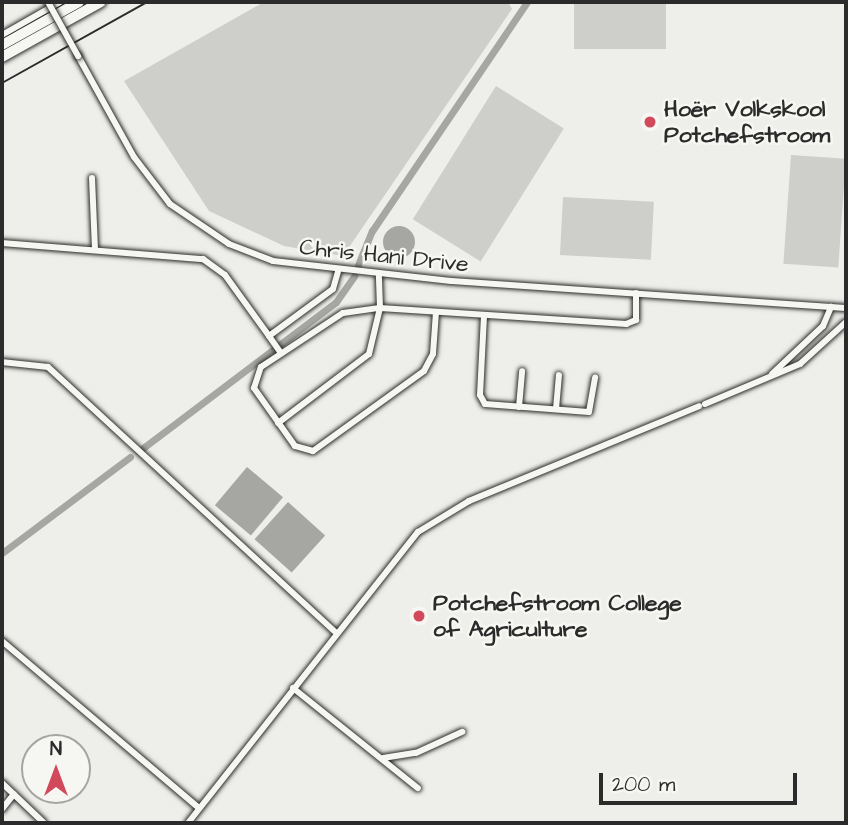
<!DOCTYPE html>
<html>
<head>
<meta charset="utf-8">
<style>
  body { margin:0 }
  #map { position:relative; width:848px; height:825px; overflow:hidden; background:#eeeeea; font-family:"Architects Daughter",sans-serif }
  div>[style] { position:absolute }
  .green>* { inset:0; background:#cececa; transform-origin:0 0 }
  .water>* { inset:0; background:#a6a6a3; transform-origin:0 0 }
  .round { border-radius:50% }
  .canal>* { height:7px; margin:-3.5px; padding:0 3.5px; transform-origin:3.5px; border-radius:3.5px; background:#a6a6a3 }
  .roads { filter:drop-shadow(0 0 2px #2b2b2b) drop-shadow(0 0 2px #2b2b2b) }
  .minor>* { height:6px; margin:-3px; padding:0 3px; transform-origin:3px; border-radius:3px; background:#f6f6f2 }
  .highway>* { height:10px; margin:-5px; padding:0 5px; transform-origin:5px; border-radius:5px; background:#f6f6f2 }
  .rail>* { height:2px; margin:-1px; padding:0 1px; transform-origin:1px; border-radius:1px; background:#2b2b2b }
  .bridges { filter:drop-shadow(0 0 2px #2b2b2b) drop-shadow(0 0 2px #2b2b2b) }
  .minor-bridge>* { height:6px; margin:-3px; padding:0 3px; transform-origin:3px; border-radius:3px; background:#f6f6f2 }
  .dots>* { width:19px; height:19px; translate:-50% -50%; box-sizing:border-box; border:4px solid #f6f6f2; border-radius:50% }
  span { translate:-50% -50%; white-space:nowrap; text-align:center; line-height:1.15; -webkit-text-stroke:5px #f6f6f2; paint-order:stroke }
  .poi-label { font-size:23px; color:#2b2b2b; font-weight:700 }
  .left { translate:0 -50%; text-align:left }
  .street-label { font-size:23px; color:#2b2b2b }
  .frame { position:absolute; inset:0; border:4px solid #2b2b2b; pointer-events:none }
  .north { position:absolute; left:21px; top:734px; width:70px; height:70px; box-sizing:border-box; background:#f6f6f2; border:2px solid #a5a5a2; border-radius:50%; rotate:0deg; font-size:19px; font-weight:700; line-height:28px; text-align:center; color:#2b2b2b }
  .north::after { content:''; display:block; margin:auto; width:24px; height:32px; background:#d1495b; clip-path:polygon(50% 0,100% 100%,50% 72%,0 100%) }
  .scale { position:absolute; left:599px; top:773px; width:198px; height:32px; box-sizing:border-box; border:4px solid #2b2b2b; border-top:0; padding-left:9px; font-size:21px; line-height:24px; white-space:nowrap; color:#2b2b2b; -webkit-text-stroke:5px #f6f6f2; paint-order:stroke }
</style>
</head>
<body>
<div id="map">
  <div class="green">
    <div style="clip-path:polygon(264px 2px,508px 2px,512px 9px,343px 256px,284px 246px,209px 211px,124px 81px)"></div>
    <div style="left:574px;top:2px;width:92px;height:47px"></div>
    <div style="left:496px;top:86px;width:80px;height:157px;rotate:32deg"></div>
    <div style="left:791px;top:155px;width:55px;height:109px;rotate:4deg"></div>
    <div style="left:563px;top:197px;width:91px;height:58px;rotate:3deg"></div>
  </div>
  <div class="water">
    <div class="round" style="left:383px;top:226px;width:32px;height:32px"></div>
    <div style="left:247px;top:467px;width:47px;height:50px;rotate:40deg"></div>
    <div style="left:288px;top:502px;width:50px;height:50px;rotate:42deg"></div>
  </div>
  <div class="canal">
    <div style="left:358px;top:265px;width:37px;rotate:-68deg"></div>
    <div style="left:372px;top:231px;width:277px;rotate:-55.9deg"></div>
    <div style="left:139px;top:451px;width:247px;rotate:-37.1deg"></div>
    <div style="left:336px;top:302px;width:32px;rotate:-55deg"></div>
    <div style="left:2px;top:553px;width:160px;rotate:-36.9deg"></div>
  </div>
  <div class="roads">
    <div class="minor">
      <div style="left:2px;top:35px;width:67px;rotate:-29.6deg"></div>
      <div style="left:78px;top:56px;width:115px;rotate:61deg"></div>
      <div style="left:134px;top:157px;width:59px;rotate:52.5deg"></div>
      <div style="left:170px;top:204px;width:71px;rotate:34.1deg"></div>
      <div style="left:229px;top:244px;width:47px;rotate:21.1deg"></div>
      <div style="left:273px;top:261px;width:179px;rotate:6.4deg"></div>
      <div style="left:451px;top:281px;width:396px;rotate:3.9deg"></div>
      <div style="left:92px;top:178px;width:71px;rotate:87.6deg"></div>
      <div style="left:2px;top:243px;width:202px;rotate:4.6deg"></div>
      <div style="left:203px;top:259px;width:27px;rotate:36deg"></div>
      <div style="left:225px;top:275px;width:75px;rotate:54.2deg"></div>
      <div style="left:269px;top:336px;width:79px;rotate:-36.3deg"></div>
      <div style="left:333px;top:289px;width:19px;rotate:-74deg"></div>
      <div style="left:436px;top:312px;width:42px;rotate:94.1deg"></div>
      <div style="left:433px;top:354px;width:19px;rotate:118deg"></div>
      <div style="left:424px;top:371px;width:137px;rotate:144.2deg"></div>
      <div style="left:313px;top:451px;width:19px;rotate:-164deg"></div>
      <div style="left:295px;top:446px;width:71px;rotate:-125.3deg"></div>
      <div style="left:254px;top:388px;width:22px;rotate:-72deg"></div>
      <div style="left:261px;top:367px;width:98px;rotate:-33.4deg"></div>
      <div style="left:343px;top:313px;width:37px;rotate:-8deg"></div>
      <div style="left:380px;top:308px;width:247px;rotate:3.7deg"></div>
      <div style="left:626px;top:324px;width:11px;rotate:-22deg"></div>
      <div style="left:636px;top:320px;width:27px;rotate:-90deg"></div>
      <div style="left:484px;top:316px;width:79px;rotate:92.9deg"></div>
      <div style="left:480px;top:395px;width:10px;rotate:61deg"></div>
      <div style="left:485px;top:404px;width:104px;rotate:4.4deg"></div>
      <div style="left:589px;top:412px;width:35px;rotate:-80deg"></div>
      <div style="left:269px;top:336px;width:21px;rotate:55deg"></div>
      <div style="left:2px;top:362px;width:46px;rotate:6.2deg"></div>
      <div style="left:48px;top:367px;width:391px;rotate:42.7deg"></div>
      <div style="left:772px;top:374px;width:70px;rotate:-43.3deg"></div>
      <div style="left:823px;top:326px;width:21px;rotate:-67deg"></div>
      <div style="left:705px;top:404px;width:103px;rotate:-22.8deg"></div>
      <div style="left:800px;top:364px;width:62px;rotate:-42.4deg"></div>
      <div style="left:519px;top:407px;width:36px;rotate:-85deg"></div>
      <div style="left:556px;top:409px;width:34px;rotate:-85deg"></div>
      <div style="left:278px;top:423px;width:114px;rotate:-37.2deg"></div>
      <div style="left:369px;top:354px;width:47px;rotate:-76.6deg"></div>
      <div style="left:380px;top:308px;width:34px;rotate:-92deg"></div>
      <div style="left:2px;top:641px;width:258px;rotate:40.3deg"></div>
      <div style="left:293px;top:688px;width:160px;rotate:38.7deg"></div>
      <div style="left:383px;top:758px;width:33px;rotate:-9deg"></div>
      <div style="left:416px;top:753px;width:51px;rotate:-24.5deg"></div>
      <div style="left:2px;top:783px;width:58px;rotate:43.6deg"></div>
      <div style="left:2px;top:809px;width:19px;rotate:-51deg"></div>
      <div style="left:188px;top:823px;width:371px;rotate:-51.7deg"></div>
      <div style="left:418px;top:532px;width:60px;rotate:-31.3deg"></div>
      <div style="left:469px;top:501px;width:249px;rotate:-22.4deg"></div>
    </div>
    <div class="highway">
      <div style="left:2px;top:45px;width:88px;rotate:-29.2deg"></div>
      <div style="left:2px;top:57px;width:113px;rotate:-29.1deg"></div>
    </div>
  </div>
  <div class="rail">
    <div style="left:2px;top:83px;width:166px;rotate:-29.2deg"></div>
  </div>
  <div class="bridges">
    <div class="minor-bridge">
      <div style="left:48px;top:2px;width:62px;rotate:60.9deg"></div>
    </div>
  </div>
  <div class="dots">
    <div style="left:650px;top:122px;background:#d1495b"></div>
    <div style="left:419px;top:616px;background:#d1495b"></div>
  </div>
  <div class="poi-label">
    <span class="left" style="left:664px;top:122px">Hoër Volkskool<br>Potchefstroom</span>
    <span class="left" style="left:433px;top:616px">Potchefstroom College<br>of Agriculture</span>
  </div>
  <div class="street-label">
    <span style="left:384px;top:256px;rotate:6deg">Chris Hani Drive</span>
  </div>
  <div class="frame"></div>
  <div class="north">N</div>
  <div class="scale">200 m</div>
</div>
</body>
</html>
